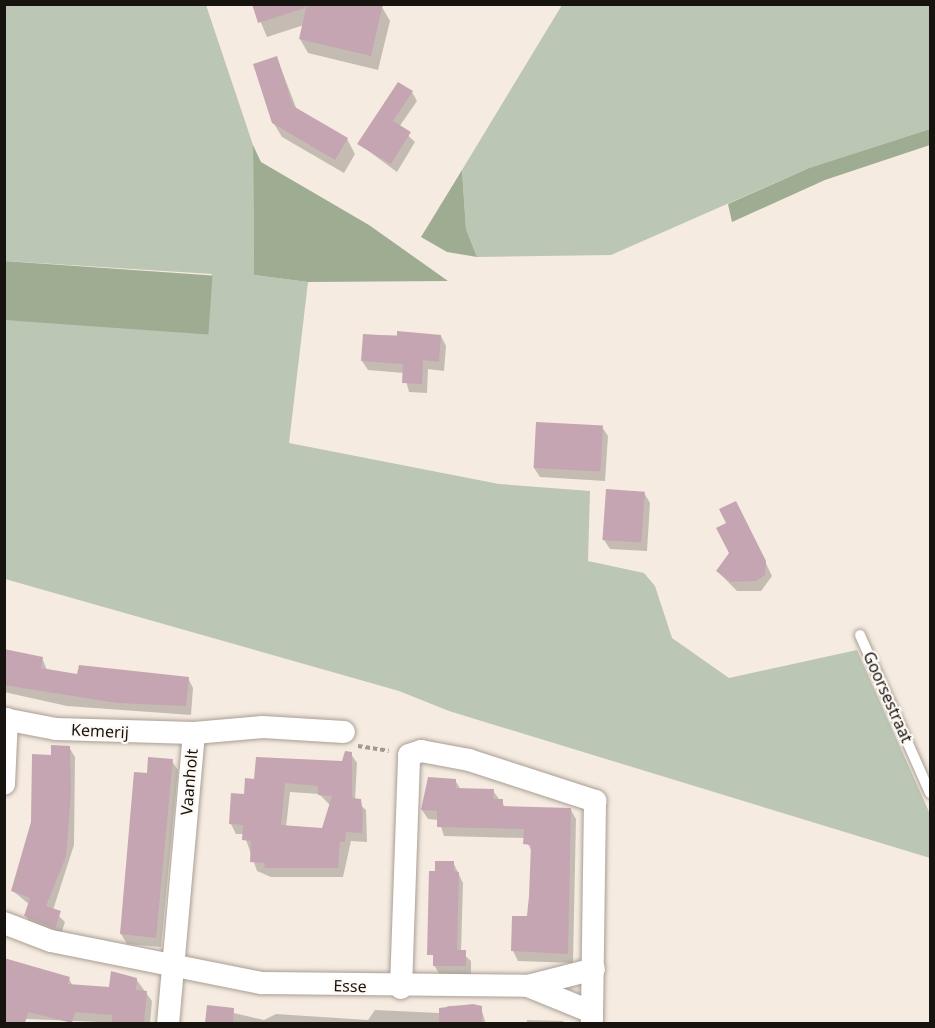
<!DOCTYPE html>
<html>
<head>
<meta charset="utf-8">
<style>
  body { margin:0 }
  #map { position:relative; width:935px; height:1028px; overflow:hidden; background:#f6ebe0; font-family:"Noto Sans",sans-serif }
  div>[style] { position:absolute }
  .green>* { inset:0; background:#bcc6b4 }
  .forest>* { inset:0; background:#9ead92; transform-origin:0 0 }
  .shadow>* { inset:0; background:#0003 }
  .building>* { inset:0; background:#c5a5b1; transform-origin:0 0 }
  .path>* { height:4px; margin-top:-2px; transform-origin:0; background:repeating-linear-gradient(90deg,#a19991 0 4.5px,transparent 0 7.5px) }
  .roads { filter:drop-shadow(0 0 2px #a89e94) drop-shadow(0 0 2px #a89e94) }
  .lane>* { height:10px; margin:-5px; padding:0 5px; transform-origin:5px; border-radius:5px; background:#fff }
  .street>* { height:22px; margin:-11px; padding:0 11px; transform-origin:11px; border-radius:11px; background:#fff }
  span { translate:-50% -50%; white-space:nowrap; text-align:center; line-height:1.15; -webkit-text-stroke:4.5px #fef9f5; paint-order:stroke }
  .street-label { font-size:16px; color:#171410 }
  .frame { position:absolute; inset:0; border:6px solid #171410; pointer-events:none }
</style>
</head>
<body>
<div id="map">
  <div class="green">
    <div style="clip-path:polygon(5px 5px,206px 5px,253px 145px,254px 275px,308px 282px,289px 443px,499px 484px,590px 491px,588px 561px,644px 573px,655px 586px,672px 638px,729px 678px,857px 650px,930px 814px,930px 858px,449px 711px,399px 691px,5px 579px,5px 320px,207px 327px,212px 274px,5px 261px)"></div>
    <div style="clip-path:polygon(562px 5px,930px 5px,930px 129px,809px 168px,611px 255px,477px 257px,466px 229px,462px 170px)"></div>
  </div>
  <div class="forest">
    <div style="clip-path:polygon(930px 129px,930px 145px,825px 180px,732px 222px,728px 204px,809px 168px)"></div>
    <div style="clip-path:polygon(253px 145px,261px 162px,369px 225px,448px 281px,308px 282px,254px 275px)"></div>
    <div style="clip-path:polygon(462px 170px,466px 229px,477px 257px,447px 252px,421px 237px)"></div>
    <div style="left:4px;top:261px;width:209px;height:59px;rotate:4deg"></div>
  </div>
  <div class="shadow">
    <div style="clip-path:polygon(253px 4px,382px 7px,390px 21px,378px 70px,308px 53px,300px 39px,304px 25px,267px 37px)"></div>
    <div style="clip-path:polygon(277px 58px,297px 110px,347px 139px,355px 154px,344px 173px,282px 137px,273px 122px)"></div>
    <div style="clip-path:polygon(412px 92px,417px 101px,399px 127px,415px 142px,397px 172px,359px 144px)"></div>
    <div style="clip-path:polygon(364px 335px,441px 336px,446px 346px,444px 371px,428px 369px,427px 393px,409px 392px,404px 373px,368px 370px,362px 361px)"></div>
    <div style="clip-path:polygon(602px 427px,608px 436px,605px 481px,540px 477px,534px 468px)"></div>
    <div style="clip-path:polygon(644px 493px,650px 503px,647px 551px,610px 549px,604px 540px)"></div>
    <div style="clip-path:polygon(741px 512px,772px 576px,761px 591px,737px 591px,718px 572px,730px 553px,728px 523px)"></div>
    <div style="clip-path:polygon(4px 650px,42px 658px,47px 670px,78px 676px,188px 678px,193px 688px,191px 715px,67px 706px,4px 692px)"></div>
    <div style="clip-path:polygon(69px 747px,75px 757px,74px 845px,53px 910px,65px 922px,60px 937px,31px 926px,26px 916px,30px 905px,13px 891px,53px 756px)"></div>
    <div style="clip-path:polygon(evenodd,351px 754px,357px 763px,355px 800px,366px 810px,367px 842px,351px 841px,343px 877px,271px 877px,257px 871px,244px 834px,236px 834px,231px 824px,256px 780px,343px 763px,351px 754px,290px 792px,319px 794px,330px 805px,323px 830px,286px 827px,290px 792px)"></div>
    <div style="clip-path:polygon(172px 761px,178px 770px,161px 947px,127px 944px,121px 934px,148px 775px)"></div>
    <div style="clip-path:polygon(455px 780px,461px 790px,493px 791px,506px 808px,571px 810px,576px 819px,573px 963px,518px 961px,513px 951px,528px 918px,533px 854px,525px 838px,444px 836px,439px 820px,428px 819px,422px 810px)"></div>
    <div style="clip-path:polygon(453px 862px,463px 883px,461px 952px,471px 961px,471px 976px,440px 975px,434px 965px,436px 872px)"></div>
    <div style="clip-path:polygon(69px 979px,73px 986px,110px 988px,136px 979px,152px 1001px,150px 1024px,26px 1019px,20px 1009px)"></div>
    <div style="clip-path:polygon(472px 1005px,481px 1008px,486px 1024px,206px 1024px,208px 1007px,264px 1020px,276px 1014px,368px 1020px,375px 1010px,439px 1013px,448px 1006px)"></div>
    <div style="clip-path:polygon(527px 1020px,563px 1021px,564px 1024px,527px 1024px)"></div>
  </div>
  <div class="building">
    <div style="clip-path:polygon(252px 4px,304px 4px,305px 8px,258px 23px)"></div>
    <div style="clip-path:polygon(307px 4px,383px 4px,371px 56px,299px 39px)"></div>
    <div style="clip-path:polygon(277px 56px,293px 106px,348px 138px,335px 160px,272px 123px,253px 64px)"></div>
    <div style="clip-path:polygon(398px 82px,413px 91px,393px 121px,411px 132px,391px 164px,357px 144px)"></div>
    <div style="clip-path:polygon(397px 331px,441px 335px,439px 362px,423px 360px,422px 384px,402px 383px,403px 364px,361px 361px,363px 334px,397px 336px)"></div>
    <div style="left:536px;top:422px;width:67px;height:46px;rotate:3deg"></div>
    <div style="left:606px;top:489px;width:39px;height:51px;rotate:4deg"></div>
    <div style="clip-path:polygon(736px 501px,766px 561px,765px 575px,756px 581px,731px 582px,716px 571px,729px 553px,716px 528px,726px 523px,719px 509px)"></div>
    <div style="clip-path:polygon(4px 649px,43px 657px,41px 668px,77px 674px,79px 665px,189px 677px,186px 706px,117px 703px,4px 685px)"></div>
    <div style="clip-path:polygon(51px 745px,70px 746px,71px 793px,66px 856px,46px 906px,61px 911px,55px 928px,24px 916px,30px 898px,11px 891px,31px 822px,32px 754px,51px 755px)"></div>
    <div style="clip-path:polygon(evenodd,345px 751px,352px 752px,352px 798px,361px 799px,363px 815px,362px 833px,346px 832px,345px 842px,340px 842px,338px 868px,264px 868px,265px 863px,250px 862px,251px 841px,242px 840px,243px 825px,229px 824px,231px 793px,244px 794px,245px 778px,254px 779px,256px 757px,342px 761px,345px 751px,285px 783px,318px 786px,318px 795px,332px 796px,322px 828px,281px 825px,285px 783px)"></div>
    <div style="clip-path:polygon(148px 757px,173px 759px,156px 938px,120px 934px,134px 772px,147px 773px)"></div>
    <div style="clip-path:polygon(428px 777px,456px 779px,456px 788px,494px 789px,493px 799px,503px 799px,503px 806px,571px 808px,568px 954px,511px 951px,512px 916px,527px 916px,529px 896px,531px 845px,523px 844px,524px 829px,437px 827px,437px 811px,421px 810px)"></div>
    <div style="clip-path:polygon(435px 861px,454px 861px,454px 871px,459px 872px,457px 950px,466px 950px,466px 966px,433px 966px,433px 955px,427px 955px,429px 871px,435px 871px)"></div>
    <div style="clip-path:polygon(4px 958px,70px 977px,68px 984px,109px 987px,111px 971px,137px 978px,136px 990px,147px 991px,144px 1023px,112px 1023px,112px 1015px,75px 1012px,72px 1023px,28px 1012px,25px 1023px,4px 1023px)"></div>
    <div style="clip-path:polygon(473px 1004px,482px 1006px,482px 1023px,439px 1023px,439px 1008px)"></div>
    <div style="clip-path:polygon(207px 1005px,234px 1008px,233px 1023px,205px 1023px)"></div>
  </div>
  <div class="path">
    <div style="left:358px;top:746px;width:31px;rotate:9deg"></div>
  </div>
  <div class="roads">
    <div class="lane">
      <div style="left:860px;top:635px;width:173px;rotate:66.1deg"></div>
    </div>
    <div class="street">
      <div style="left:4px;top:719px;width:53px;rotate:10.9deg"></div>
      <div style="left:56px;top:729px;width:138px;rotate:1.7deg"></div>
      <div style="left:4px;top:784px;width:65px;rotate:-87.4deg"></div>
      <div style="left:4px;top:923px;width:50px;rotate:21deg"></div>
      <div style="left:51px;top:941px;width:215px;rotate:11.3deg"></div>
      <div style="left:262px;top:983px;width:266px;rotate:0.6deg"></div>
      <div style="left:528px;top:986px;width:69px;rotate:22.1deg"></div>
      <div style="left:528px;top:986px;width:68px;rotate:-14.4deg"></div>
      <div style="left:401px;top:988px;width:233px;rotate:-88deg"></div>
      <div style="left:409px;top:755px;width:13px;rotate:-18deg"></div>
      <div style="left:421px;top:751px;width:49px;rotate:10.6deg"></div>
      <div style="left:469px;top:760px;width:133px;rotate:18deg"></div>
      <div style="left:595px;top:801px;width:223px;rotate:90.8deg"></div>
      <div style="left:168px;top:1024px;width:292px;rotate:-84.9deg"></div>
      <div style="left:194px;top:733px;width:69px;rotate:-5deg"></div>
      <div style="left:263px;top:727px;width:81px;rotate:3.5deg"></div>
    </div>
  </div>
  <div class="street-label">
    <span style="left:888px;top:697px;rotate:66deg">Goorsestraat</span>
    <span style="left:100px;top:731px;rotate:3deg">Kemerij</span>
    <span style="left:189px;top:782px;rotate:-85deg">Vaanholt</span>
    <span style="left:350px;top:986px;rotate:2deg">Esse</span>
  </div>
  <div class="frame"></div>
</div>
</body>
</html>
